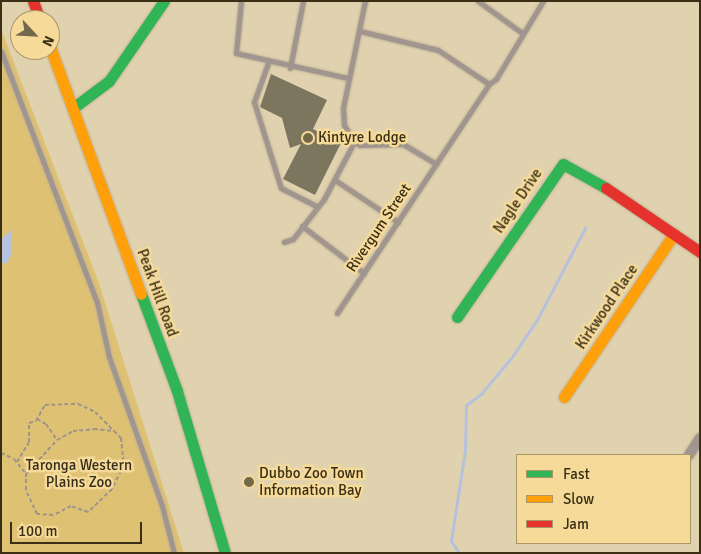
<!DOCTYPE html>
<html>
<head>
<meta charset="utf-8">
<style>
  body { margin:0 }
  #map { position:relative; width:701px; height:554px; overflow:hidden; background:#e1d2af; font-family:Signika,sans-serif }
  div>[style] { position:absolute }
  .green>* { inset:0; background:#dfc174 }
  .water>* { inset:0; background:#b6c1dd }
  .stream>* { height:2.5px; margin:-1.25px; padding:0 1.25px; transform-origin:1.25px; border-radius:1.25px; background:#b6c1dd }
  .building>* { inset:0; background:#7d765f }
  .path>* { height:2px; margin-top:-1px; transform-origin:0; background:repeating-linear-gradient(90deg,#9e9488 0 4px,transparent 0 6.5px) }
  .roads { filter:drop-shadow(0 0 1px #bcb094) drop-shadow(0 0 1px #bcb094) }
  .lane>* { height:5px; margin:-2.5px; padding:0 2.5px; transform-origin:2.5px; border-radius:2.5px; background:#a0958f }
  .street>* { height:10px; margin:-5px; padding:0 5px; transform-origin:5px; border-radius:5px; background:#a0958f }
  .fast>* { height:11px; margin:-5.5px; padding:0 5.5px; transform-origin:5.5px; border-radius:5.5px; background:#30b455 }
  .slow>* { height:11px; margin:-5.5px; padding:0 5.5px; transform-origin:5.5px; border-radius:5.5px; background:#ff9f0a }
  .jam>* { height:11px; margin:-5.5px; padding:0 5.5px; transform-origin:5.5px; border-radius:5.5px; background:#e5322d }
  .dots>* { width:14px; height:14px; translate:-50% -50%; box-sizing:border-box; border:2px solid #f6da9a; border-radius:50% }
  span { translate:-50% -50%; white-space:nowrap; text-align:center; line-height:1.15; -webkit-text-stroke:5px #f6da9a; paint-order:stroke }
  .poi-label { font-size:15px; color:#3a2f15 }
  .left { translate:0 -50%; text-align:left }
  .street-label { font-size:15px; color:#3a2f15 }
  .park-label { font-size:15px; color:#362e1b }
  .frame { position:absolute; inset:0; border:2px solid #3a2f15; pointer-events:none }
  .legend { position:absolute; left:516px; top:454px; width:175px; height:90px; box-sizing:border-box; background:#f6da9a; border:1px solid #ab9665; margin:0; padding:6px 9px; list-style:none; font-size:15px; color:#3a2f15 }
  .legend li { display:flex; align-items:center; gap:10px; height:25px }
  .legend b { width:25px; border:1px solid #ab9665 }
  .north { position:absolute; left:10px; top:10px; width:50px; height:50px; box-sizing:border-box; background:#f6da9a; border:1px solid #ab9665; border-radius:50%; rotate:115deg; font-size:14px; font-weight:700; line-height:20px; text-align:center; color:#3a2f15 }
  .north::after { content:''; display:block; margin:auto; width:18px; height:22px; background:#74684b; clip-path:polygon(50% 0,100% 100%,50% 72%,0 100%) }
  .scale { position:absolute; left:10px; top:522px; width:132px; height:22px; box-sizing:border-box; border:2px solid #3a2f15; border-top:0; padding-left:6px; font-size:15px; line-height:18px; white-space:nowrap; color:#3a2f15; -webkit-text-stroke:4px #f6da9a; paint-order:stroke }
</style>
</head>
<body>
<div id="map">
  <div class="green">
    <div style="clip-path:polygon(1px 29px,99px 283px,184px 553px,1px 553px)"></div>
  </div>
  <div class="water">
    <div style="clip-path:polygon(12px 229px,12px 254px,7px 263px,1px 263px,1px 240px)"></div>
  </div>
  <div class="stream">
    <div style="left:459px;top:553px;width:14px;rotate:-124deg"></div>
    <div style="left:451px;top:541px;width:91px;rotate:-81.2deg"></div>
    <div style="left:465px;top:451px;width:46px;rotate:-88.8deg"></div>
    <div style="left:466px;top:405px;width:19px;rotate:-36deg"></div>
    <div style="left:481px;top:394px;width:48px;rotate:-50deg"></div>
    <div style="left:512px;top:357px;width:45px;rotate:-56deg"></div>
    <div style="left:537px;top:320px;width:104px;rotate:-62.4deg"></div>
  </div>
  <div class="building">
    <div style="clip-path:polygon(271px 74px,327px 100px,313px 129px,341px 143px,315px 195px,283px 179px,301px 144px,290px 148px,282px 118px,260px 107px)"></div>
  </div>
  <div class="path">
    <div style="left:37px;top:419px;width:10px;rotate:29deg"></div>
    <div style="left:46px;top:424px;width:19px;rotate:55deg"></div>
    <div style="left:94px;top:429px;width:20px;rotate:6deg"></div>
    <div style="left:114px;top:431px;width:10px;rotate:45deg"></div>
    <div style="left:121px;top:438px;width:27px;rotate:84deg"></div>
    <div style="left:124px;top:465px;width:27px;rotate:117deg"></div>
    <div style="left:112px;top:489px;width:33px;rotate:136deg"></div>
    <div style="left:88px;top:512px;width:18px;rotate:-161deg"></div>
    <div style="left:71px;top:506px;width:20px;rotate:153deg"></div>
    <div style="left:53px;top:515px;width:16px;rotate:-176deg"></div>
    <div style="left:37px;top:514px;width:26px;rotate:-115deg"></div>
    <div style="left:26px;top:490px;width:16px;rotate:-90deg"></div>
    <div style="left:26px;top:474px;width:46px;rotate:-47.6deg"></div>
    <div style="left:57px;top:440px;width:18px;rotate:-29deg"></div>
    <div style="left:73px;top:431px;width:21px;rotate:-5deg"></div>
    <div style="left:1px;top:453px;width:14px;rotate:25deg"></div>
    <div style="left:14px;top:459px;width:19px;rotate:51deg"></div>
    <div style="left:17px;top:462px;width:23px;rotate:-59deg"></div>
    <div style="left:29px;top:442px;width:19px;rotate:-90deg"></div>
    <div style="left:29px;top:423px;width:7px;rotate:-16deg"></div>
    <div style="left:36px;top:421px;width:18px;rotate:-61deg"></div>
    <div style="left:45px;top:405px;width:33px;rotate:-2deg"></div>
    <div style="left:78px;top:404px;width:19px;rotate:25deg"></div>
    <div style="left:95px;top:412px;width:27px;rotate:45deg"></div>
  </div>
  <div class="roads">
    <div class="lane">
      <div style="left:241px;top:1px;width:52px;rotate:95.5deg"></div>
      <div style="left:236px;top:53px;width:115px;rotate:12.6deg"></div>
      <div style="left:478px;top:1px;width:54px;rotate:36deg"></div>
      <div style="left:360px;top:31px;width:80px;rotate:13.7deg"></div>
      <div style="left:438px;top:50px;width:61px;rotate:33.7deg"></div>
      <div style="left:1px;top:51px;width:269px;rotate:69.1deg"></div>
      <div style="left:97px;top:302px;width:56px;rotate:77.7deg"></div>
      <div style="left:109px;top:357px;width:158px;rotate:70.4deg"></div>
      <div style="left:162px;top:506px;width:49px;rotate:75.7deg"></div>
      <div style="left:268px;top:63px;width:41px;rotate:109.7deg"></div>
      <div style="left:254px;top:102px;width:90px;rotate:72.6deg"></div>
      <div style="left:281px;top:188px;width:39px;rotate:27deg"></div>
      <div style="left:290px;top:68px;width:68px;rotate:-79deg"></div>
      <div style="left:354px;top:142px;width:20px;rotate:-120deg"></div>
      <div style="left:344px;top:125px;width:17px;rotate:-93deg"></div>
      <div style="left:343px;top:108px;width:109px;rotate:-78.4deg"></div>
      <div style="left:354px;top:142px;width:7px;rotate:27deg"></div>
      <div style="left:360px;top:145px;width:43px;rotate:-1.3deg"></div>
      <div style="left:403px;top:144px;width:39px;rotate:31deg"></div>
      <div style="left:335px;top:180px;width:76px;rotate:33.7deg"></div>
      <div style="left:302px;top:226px;width:78px;rotate:37.2deg"></div>
      <div style="left:284px;top:242px;width:9px;rotate:-18deg"></div>
      <div style="left:293px;top:239px;width:51px;rotate:-52.2deg"></div>
      <div style="left:324px;top:199px;width:64px;rotate:-62.2deg"></div>
      <div style="left:337px;top:313px;width:275px;rotate:-56.4deg"></div>
      <div style="left:489px;top:84px;width:9px;rotate:-36deg"></div>
      <div style="left:496px;top:79px;width:91px;rotate:-58.9deg"></div>
    </div>
    <div class="street">
      <div style="left:689px;top:455px;width:20px;rotate:-57deg"></div>
    </div>
    <div class="fast">
      <div style="left:73px;top:108px;width:45px;rotate:-36.9deg"></div>
      <div style="left:109px;top:81px;width:97px;rotate:-55.5deg"></div>
      <div style="left:141px;top:294px;width:103px;rotate:69.6deg"></div>
      <div style="left:177px;top:391px;width:169px;rotate:73.5deg"></div>
      <div style="left:457px;top:317px;width:186px;rotate:-55.3deg"></div>
      <div style="left:563px;top:164px;width:49px;rotate:29.2deg"></div>
    </div>
    <div class="slow">
      <div style="left:50px;top:47px;width:263px;rotate:69.8deg"></div>
      <div style="left:564px;top:397px;width:197px;rotate:-56deg"></div>
    </div>
    <div class="jam">
      <div style="left:33px;top:1px;width:20px;rotate:70deg"></div>
      <div style="left:606px;top:188px;width:114px;rotate:34.2deg"></div>
    </div>
  </div>
  <div class="dots">
    <div style="left:308px;top:138px;background:#74684b"></div>
    <div style="left:249px;top:482px;background:#74684b"></div>
  </div>
  <div class="poi-label">
    <span class="left" style="left:318px;top:138px">Kintyre Lodge</span>
    <span class="left" style="left:259px;top:482px">Dubbo Zoo Town<br>Information Bay</span>
  </div>
  <div class="street-label">
    <span style="left:518px;top:201px;rotate:-56deg">Nagle Drive</span>
    <span style="left:379px;top:228px;rotate:-56deg">Rivergum Street</span>
    <span style="left:157px;top:293px;rotate:70deg">Peak Hill Road</span>
    <span style="left:607px;top:307px;rotate:-56deg">Kirkwood Place</span>
  </div>
  <div class="park-label">
    <span style="left:79px;top:474px">Taronga Western<br>Plains Zoo</span>
  </div>
  <div class="frame"></div>
  <ul class="legend">
  <li><b style="height:6px;background:#30b455"></b>Fast</li>
  <li><b style="height:6px;background:#ff9f0a"></b>Slow</li>
  <li><b style="height:6px;background:#e5322d"></b>Jam</li>
  </ul>
  <div class="north">N</div>
  <div class="scale">100 m</div>
</div>
</body>
</html>
